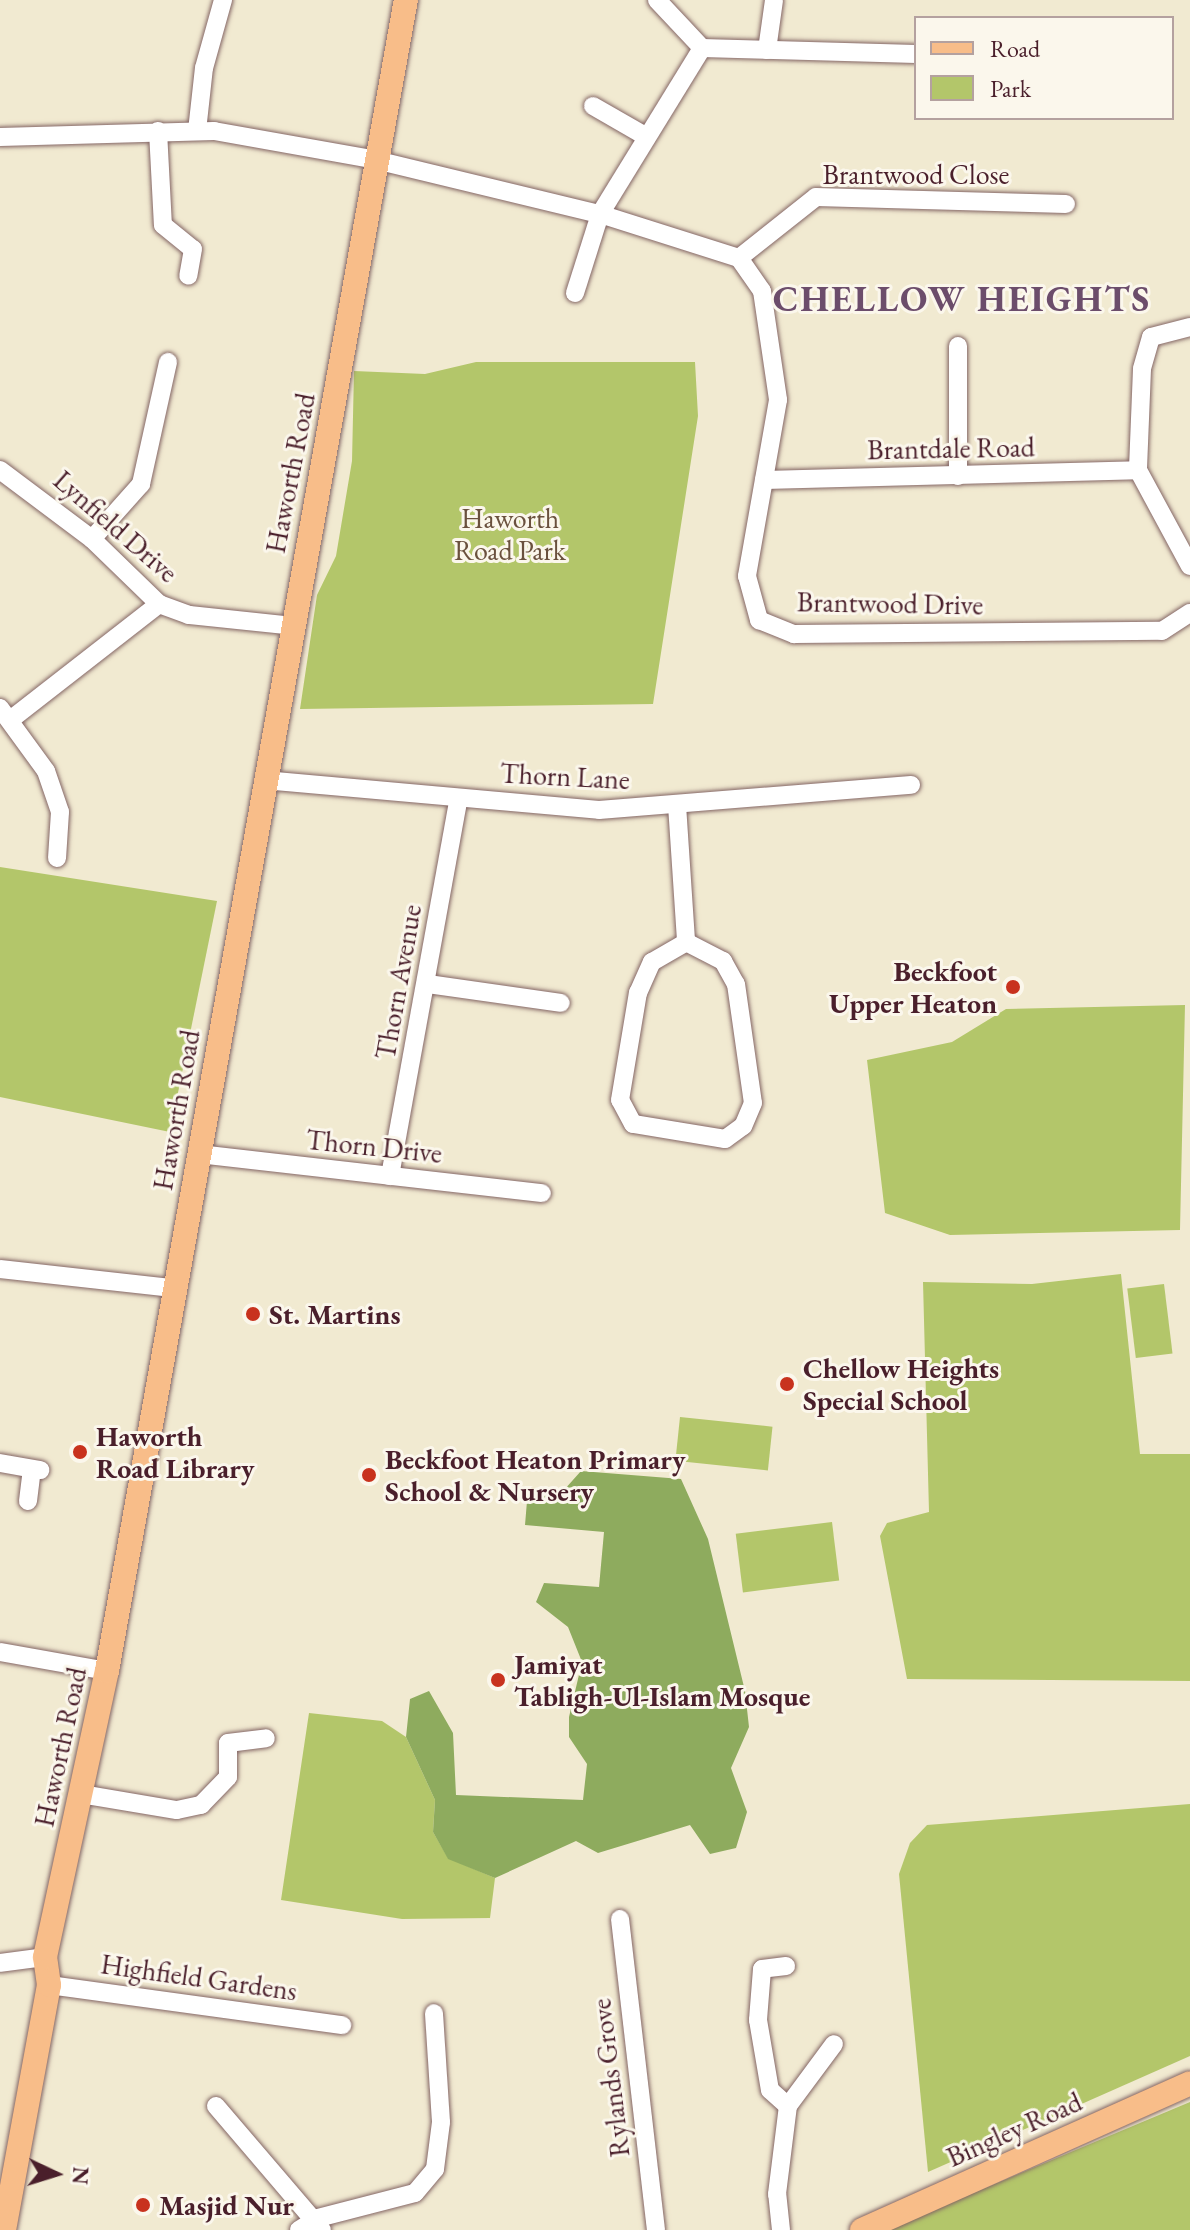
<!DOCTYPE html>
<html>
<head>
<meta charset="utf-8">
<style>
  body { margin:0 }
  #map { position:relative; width:1190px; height:2230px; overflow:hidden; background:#f1ead1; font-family:"EB Garamond",serif }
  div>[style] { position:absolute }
  .green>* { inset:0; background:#b3c66a; transform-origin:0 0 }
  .forest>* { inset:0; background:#8eab5e }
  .roads { filter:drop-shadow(0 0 2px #846665) drop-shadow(0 0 2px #846665) }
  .minor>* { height:18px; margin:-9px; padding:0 9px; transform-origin:9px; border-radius:9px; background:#fff }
  .major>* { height:24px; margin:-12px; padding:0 12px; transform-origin:12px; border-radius:12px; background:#f8bd89 }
  .dots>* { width:22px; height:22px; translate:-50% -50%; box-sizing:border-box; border:4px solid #fbf7ec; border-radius:50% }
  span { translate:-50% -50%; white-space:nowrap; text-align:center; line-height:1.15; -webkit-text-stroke:6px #fbf7ec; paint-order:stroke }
  .street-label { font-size:28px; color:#4a1f2b }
  .park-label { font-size:28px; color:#6a513e }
  .poi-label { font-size:28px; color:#4a1f2b; font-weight:700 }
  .right { translate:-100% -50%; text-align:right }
  .left { translate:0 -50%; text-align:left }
  .district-label { font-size:36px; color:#6c4d6b; font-weight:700; letter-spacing:2px }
  .legend { position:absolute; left:914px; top:16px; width:260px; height:104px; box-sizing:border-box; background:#fbf7ec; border:2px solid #b4a19f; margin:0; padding:10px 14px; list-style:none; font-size:24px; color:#4a1f2b }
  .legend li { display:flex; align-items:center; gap:16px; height:40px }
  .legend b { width:40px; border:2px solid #b4a19f }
  .north { position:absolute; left:16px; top:2134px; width:80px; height:80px; -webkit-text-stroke:6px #fbf7ec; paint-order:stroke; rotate:94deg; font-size:22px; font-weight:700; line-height:32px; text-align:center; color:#4a1f2b }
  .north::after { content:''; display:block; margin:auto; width:28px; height:36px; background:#4a1f2b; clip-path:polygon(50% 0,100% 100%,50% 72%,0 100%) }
</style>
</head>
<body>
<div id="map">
  <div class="green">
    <div style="clip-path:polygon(476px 362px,695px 362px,698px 416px,653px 704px,300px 709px,317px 595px,336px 556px,352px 461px,354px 371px,425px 374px)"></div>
    <div style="clip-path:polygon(0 867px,217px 901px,170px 1132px,0 1097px)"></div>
    <div style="clip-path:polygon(1185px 1005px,1180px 1230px,950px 1235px,885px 1213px,867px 1060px,952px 1042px,1006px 1009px)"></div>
    <div style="clip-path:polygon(1121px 1274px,1140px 1454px,1190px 1454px,1190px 1681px,907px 1679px,880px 1536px,887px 1523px,929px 1512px,923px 1282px,1032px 1284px)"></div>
    <div style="left:1164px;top:1284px;width:70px;height:37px;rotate:83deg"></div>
    <div style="left:680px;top:1417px;width:93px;height:44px;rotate:6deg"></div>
    <div style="left:832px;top:1522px;width:59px;height:97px;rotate:83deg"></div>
    <div style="clip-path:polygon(309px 1713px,382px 1721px,406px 1737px,435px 1800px,433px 1832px,448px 1858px,495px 1878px,490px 1918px,402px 1919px,281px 1900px)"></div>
    <div style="clip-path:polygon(1190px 1804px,1190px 2056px,928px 2172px,899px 1874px,910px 1843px,927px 1825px)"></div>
    <div style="clip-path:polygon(1190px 2102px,1190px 2230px,885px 2230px)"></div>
  </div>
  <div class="forest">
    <div style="clip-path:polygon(581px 1471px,681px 1479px,708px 1539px,745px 1691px,749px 1727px,731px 1768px,747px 1812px,736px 1848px,710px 1854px,690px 1825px,598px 1853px,576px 1841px,495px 1878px,448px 1859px,433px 1832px,435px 1800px,406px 1737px,410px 1699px,429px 1691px,453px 1733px,456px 1795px,583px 1800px,587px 1764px,569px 1737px,569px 1717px,582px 1662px,568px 1627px,536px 1602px,544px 1583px,599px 1587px,604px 1532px,525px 1525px,527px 1501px,564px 1490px)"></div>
  </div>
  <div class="roads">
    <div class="minor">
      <div style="left:657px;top:0;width:66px;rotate:46.8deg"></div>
      <div style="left:767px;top:50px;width:50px;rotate:-82deg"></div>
      <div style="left:593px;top:106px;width:62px;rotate:29.9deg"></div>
      <div style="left:158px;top:131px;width:94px;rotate:87deg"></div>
      <div style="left:163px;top:225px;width:38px;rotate:39deg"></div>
      <div style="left:193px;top:249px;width:27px;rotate:100deg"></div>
      <div style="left:197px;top:131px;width:63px;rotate:-83.7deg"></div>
      <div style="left:204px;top:68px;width:71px;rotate:-74.4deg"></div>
      <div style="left:0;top:137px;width:214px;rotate:-1.6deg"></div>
      <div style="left:214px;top:131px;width:165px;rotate:10.1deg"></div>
      <div style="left:376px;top:160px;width:230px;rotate:13.6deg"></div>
      <div style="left:600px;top:214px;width:146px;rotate:17.6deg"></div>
      <div style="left:739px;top:258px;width:40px;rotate:55.1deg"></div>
      <div style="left:762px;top:291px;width:110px;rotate:81.6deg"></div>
      <div style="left:778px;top:400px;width:179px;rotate:100deg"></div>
      <div style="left:747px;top:576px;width:46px;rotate:74.7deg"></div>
      <div style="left:759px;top:620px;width:38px;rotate:22deg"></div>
      <div style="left:794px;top:634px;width:368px;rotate:-0.5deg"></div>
      <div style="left:1162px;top:631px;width:33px;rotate:-33deg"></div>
      <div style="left:739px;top:258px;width:98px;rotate:-38.4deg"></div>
      <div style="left:816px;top:197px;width:250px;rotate:1.6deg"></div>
      <div style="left:575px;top:293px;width:83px;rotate:-72.4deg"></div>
      <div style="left:600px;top:214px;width:195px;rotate:-58.4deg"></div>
      <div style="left:702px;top:48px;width:214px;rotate:1.6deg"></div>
      <div style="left:1190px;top:327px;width:40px;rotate:165.6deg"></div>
      <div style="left:1151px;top:337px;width:33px;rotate:106deg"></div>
      <div style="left:1142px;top:369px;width:101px;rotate:92.3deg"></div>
      <div style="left:1138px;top:470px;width:109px;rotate:61.6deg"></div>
      <div style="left:0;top:470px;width:115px;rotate:36.9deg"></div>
      <div style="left:92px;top:539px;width:93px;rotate:44.1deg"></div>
      <div style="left:159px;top:604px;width:32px;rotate:20deg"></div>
      <div style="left:189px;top:615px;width:105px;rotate:6deg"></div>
      <div style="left:958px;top:476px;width:130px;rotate:-90deg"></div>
      <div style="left:764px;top:480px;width:374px;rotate:-1.5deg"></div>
      <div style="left:92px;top:539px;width:74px;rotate:-48.3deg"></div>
      <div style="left:141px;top:484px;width:125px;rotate:-77.5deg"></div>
      <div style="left:0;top:708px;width:78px;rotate:53.9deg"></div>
      <div style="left:46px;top:771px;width:43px;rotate:71.1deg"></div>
      <div style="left:60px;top:812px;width:46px;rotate:93.7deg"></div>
      <div style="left:10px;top:720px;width:189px;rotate:-37.9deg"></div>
      <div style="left:264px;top:780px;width:336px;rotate:5.1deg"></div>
      <div style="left:599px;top:810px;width:313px;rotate:-4.6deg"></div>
      <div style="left:677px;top:805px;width:137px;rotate:86.2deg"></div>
      <div style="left:686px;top:942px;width:42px;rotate:27.2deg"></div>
      <div style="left:723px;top:961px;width:26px;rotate:61deg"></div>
      <div style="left:736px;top:984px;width:120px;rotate:81.9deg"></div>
      <div style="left:753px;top:1103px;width:25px;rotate:113deg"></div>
      <div style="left:743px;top:1126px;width:22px;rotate:144deg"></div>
      <div style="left:725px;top:1139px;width:93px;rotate:-170.7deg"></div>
      <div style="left:633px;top:1124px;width:27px;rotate:-118deg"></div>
      <div style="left:620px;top:1100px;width:109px;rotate:-80.5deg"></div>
      <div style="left:638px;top:993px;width:34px;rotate:-66deg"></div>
      <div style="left:652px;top:962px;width:39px;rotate:-30deg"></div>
      <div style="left:428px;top:984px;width:134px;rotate:8.1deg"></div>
      <div style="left:199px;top:1154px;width:345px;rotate:6.5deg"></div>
      <div style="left:390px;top:1176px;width:384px;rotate:-79.7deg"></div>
      <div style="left:0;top:1269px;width:174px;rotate:6.3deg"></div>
      <div style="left:0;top:1463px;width:41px;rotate:9.9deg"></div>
      <div style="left:28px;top:1501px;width:32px;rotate:-83deg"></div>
      <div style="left:0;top:1652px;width:109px;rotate:10.1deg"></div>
      <div style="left:81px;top:1794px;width:97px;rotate:9.5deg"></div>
      <div style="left:177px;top:1810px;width:25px;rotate:-12deg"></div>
      <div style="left:201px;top:1805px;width:39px;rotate:-46deg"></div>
      <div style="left:228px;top:1777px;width:34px;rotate:-90deg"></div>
      <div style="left:228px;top:1743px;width:38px;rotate:-7deg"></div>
      <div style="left:620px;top:1919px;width:313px;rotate:83.4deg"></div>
      <div style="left:0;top:1963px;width:45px;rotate:-7.6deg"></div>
      <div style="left:786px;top:1966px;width:24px;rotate:173deg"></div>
      <div style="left:762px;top:1969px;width:51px;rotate:94.5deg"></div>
      <div style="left:758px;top:2020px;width:71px;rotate:80.3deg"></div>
      <div style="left:770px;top:2090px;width:24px;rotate:42deg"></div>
      <div style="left:49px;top:1985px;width:296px;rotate:7.8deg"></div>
      <div style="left:216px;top:2106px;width:163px;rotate:49.5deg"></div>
      <div style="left:299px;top:2230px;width:22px;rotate:-32deg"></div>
      <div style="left:318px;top:2218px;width:100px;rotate:-14.5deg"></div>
      <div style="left:415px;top:2193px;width:31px;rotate:-50deg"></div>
      <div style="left:435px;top:2169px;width:47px;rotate:-82.7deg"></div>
      <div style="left:441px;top:2122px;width:109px;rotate:-93.7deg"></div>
      <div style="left:781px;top:2230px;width:36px;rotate:-96deg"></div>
      <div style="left:777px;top:2194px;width:89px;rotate:-82.9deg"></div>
      <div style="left:788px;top:2106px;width:77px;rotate:-53.4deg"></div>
    </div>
    <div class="major">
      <div style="left:4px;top:2230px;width:249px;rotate:-79.6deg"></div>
      <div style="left:49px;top:1985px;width:28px;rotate:-98deg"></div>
      <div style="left:45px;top:1957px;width:293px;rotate:-77.8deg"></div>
      <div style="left:107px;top:1671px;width:1698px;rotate:-79.86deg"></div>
      <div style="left:862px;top:2230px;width:359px;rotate:-24.1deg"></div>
    </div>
  </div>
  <div class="dots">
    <div style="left:1013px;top:987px;background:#c8321e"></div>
    <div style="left:253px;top:1314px;background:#c8321e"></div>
    <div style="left:787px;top:1384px;background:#c8321e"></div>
    <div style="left:80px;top:1452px;background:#c8321e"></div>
    <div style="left:369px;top:1475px;background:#c8321e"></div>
    <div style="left:498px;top:1680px;background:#c8321e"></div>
    <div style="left:143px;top:2205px;background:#c8321e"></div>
  </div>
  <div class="street-label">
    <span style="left:916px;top:174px">Brantwood Close</span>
    <span style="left:951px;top:448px;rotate:-1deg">Brantdale Road</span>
    <span style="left:290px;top:473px;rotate:-79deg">Haworth Road</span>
    <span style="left:116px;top:526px;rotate:41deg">Lynfield Drive</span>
    <span style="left:890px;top:603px;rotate:1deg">Brantwood Drive</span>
    <span style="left:565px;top:776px;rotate:3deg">Thorn Lane</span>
    <span style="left:398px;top:982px;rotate:-80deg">Thorn Avenue</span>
    <span style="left:176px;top:1110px;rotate:-80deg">Haworth Road</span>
    <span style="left:374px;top:1146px;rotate:6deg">Thorn Drive</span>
    <span style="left:60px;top:1747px;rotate:-78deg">Haworth Road</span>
    <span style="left:199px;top:1977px;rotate:8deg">Highfield Gardens</span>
    <span style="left:610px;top:2078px;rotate:-97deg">Rylands Grove</span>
    <span style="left:1014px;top:2129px;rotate:-24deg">Bingley Road</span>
  </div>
  <div class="park-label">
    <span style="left:510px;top:534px">Haworth<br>Road Park</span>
  </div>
  <div class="poi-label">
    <span class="right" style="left:997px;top:987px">Beckfoot<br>Upper Heaton</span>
    <span class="left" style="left:269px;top:1314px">St. Martins</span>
    <span class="left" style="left:803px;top:1384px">Chellow Heights<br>Special School</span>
    <span class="left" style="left:96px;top:1452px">Haworth<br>Road Library</span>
    <span class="left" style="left:385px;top:1475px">Beckfoot Heaton Primary<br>School &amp; Nursery</span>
    <span class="left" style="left:514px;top:1680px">Jamiyat<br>Tabligh-Ul-Islam Mosque</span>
    <span class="left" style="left:159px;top:2205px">Masjid Nur</span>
  </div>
  <div class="district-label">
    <span style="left:962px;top:299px">CHELLOW HEIGHTS</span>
  </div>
  <ul class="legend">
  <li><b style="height:10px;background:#f8bd89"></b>Road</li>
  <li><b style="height:22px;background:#b3c66a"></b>Park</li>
  </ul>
  <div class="north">N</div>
</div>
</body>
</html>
